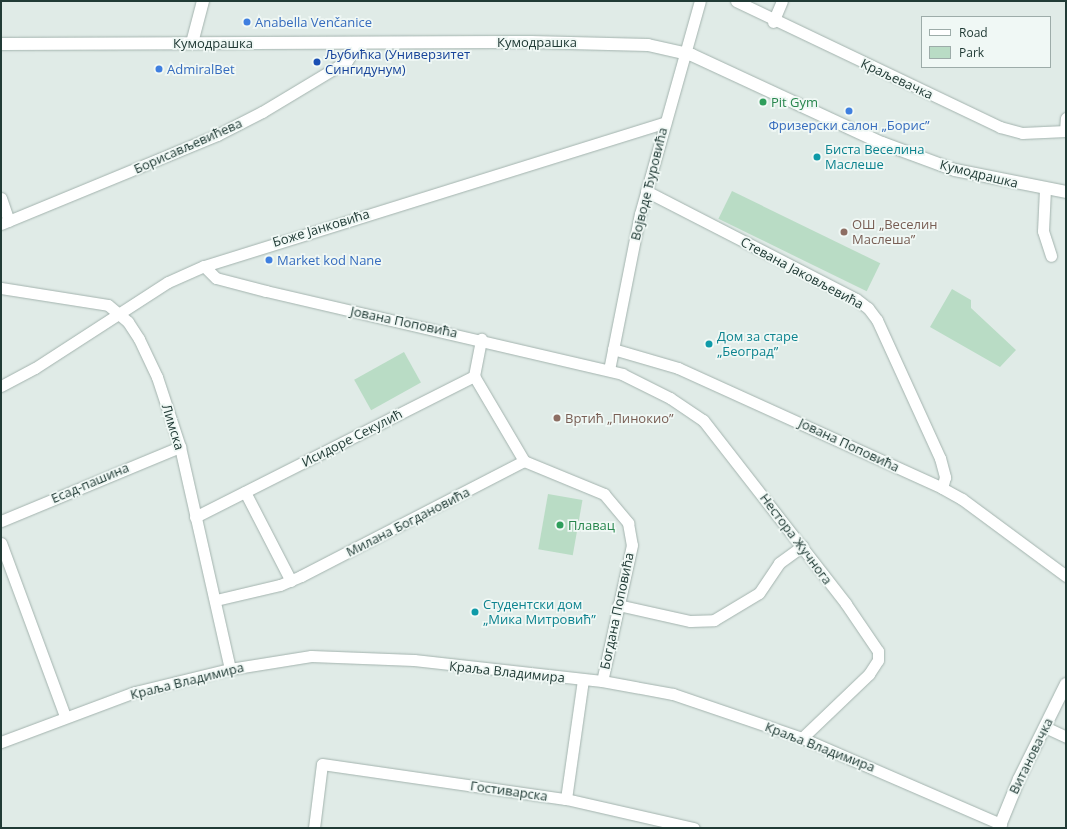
<!DOCTYPE html>
<html>
<head>
<meta charset="utf-8">
<style>
  body { margin:0 }
  #map { position:relative; width:1067px; height:829px; overflow:hidden; background:#e0ebe7; font-family:"Open Sans",sans-serif }
  div>[style] { position:absolute }
  .green>* { inset:0; background:#b9dcc5; transform-origin:0 0 }
  .roads { filter:drop-shadow(0 0 1px #a3b3ae) drop-shadow(0 0 1px #a3b3ae) }
  .minor>* { height:11px; margin:-5.5px; padding:0 5.5px; transform-origin:5.5px; border-radius:5.5px; background:#fff }
  .tertiary>* { height:12px; margin:-6px; padding:0 6px; transform-origin:6px; border-radius:6px; background:#fff }
  .dots>* { width:11px; height:11px; translate:-50% -50%; box-sizing:border-box; border:2px solid #f0f8f5; border-radius:50% }
  span { translate:-50% -50%; white-space:nowrap; text-align:center; line-height:1.15; -webkit-text-stroke:3.5px #f0f8f5; paint-order:stroke }
  .shop-label { font-size:13px; color:#366cbe }
  .left { translate:0 -50%; text-align:left }
  .street-label { font-size:13px; color:#213b36 }
  .transit-label { font-size:13px; color:#164399 }
  .leisure-label { font-size:13px; color:#27864d }
  .culture-label { font-size:13px; color:#0d838f }
  .education-label { font-size:13px; color:#785e54 }
  .frame { position:absolute; inset:0; border:2px solid #213b36; pointer-events:none }
  .legend { position:absolute; left:921px; top:16px; width:130px; height:52px; box-sizing:border-box; background:#f0f8f5; border:1px solid #9daca9; margin:0; padding:5px 7px; list-style:none; font-size:12px; color:#213b36 }
  .legend li { display:flex; align-items:center; gap:8px; height:20px }
  .legend b { width:20px; border:1px solid #9daca9 }
</style>
</head>
<body>
<div id="map">
  <div class="green">
    <div style="left:732px;top:191px;width:165px;height:31px;rotate:26deg"></div>
    <div style="clip-path:polygon(952px 289px,971px 300px,971px 308px,1016px 350px,1000px 367px,930px 327px)"></div>
    <div style="left:404px;top:352px;width:35px;height:57px;rotate:61deg"></div>
    <div style="left:548px;top:494px;width:35px;height:56px;rotate:10deg"></div>
  </div>
  <div class="roads">
    <div class="minor">
      <div style="left:736px;top:1px;width:293px;rotate:25.5deg"></div>
      <div style="left:1000px;top:127px;width:23px;rotate:15deg"></div>
      <div style="left:1022px;top:133px;width:44px;rotate:-2.6deg"></div>
      <div style="left:773px;top:22px;width:23px;rotate:-67deg"></div>
      <div style="left:1065px;top:131px;width:13px;rotate:-86deg"></div>
      <div style="left:1045px;top:189px;width:42px;rotate:92.7deg"></div>
      <div style="left:1043px;top:231px;width:26px;rotate:72deg"></div>
      <div style="left:646px;top:191px;width:236px;rotate:27.2deg"></div>
      <div style="left:856px;top:299px;width:15px;rotate:37deg"></div>
      <div style="left:868px;top:308px;width:15px;rotate:53deg"></div>
      <div style="left:877px;top:320px;width:152px;rotate:65.5deg"></div>
      <div style="left:940px;top:458px;width:20px;rotate:75deg"></div>
      <div style="left:945px;top:477px;width:11px;rotate:105deg"></div>
      <div style="left:1px;top:198px;width:24px;rotate:71deg"></div>
      <div style="left:1px;top:224px;width:234px;rotate:-22.4deg"></div>
      <div style="left:217px;top:135px;width:51px;rotate:-27.1deg"></div>
      <div style="left:262px;top:112px;width:99px;rotate:-31deg"></div>
      <div style="left:347px;top:61px;width:22px;rotate:-56deg"></div>
      <div style="left:204px;top:266px;width:17px;rotate:45deg"></div>
      <div style="left:216px;top:278px;width:52px;rotate:14.6deg"></div>
      <div style="left:266px;top:291px;width:366px;rotate:13.1deg"></div>
      <div style="left:622px;top:374px;width:54px;rotate:26.6deg"></div>
      <div style="left:670px;top:398px;width:40px;rotate:34deg"></div>
      <div style="left:703px;top:420px;width:233px;rotate:52.1deg"></div>
      <div style="left:846px;top:604px;width:57px;rotate:55.8deg"></div>
      <div style="left:878px;top:651px;width:9px;rotate:90deg"></div>
      <div style="left:878px;top:660px;width:17px;rotate:123deg"></div>
      <div style="left:869px;top:674px;width:93px;rotate:136.3deg"></div>
      <div style="left:1px;top:288px;width:108px;rotate:9deg"></div>
      <div style="left:108px;top:305px;width:26px;rotate:40deg"></div>
      <div style="left:128px;top:322px;width:20px;rotate:57deg"></div>
      <div style="left:139px;top:339px;width:42px;rotate:64.7deg"></div>
      <div style="left:157px;top:377px;width:74px;rotate:71.8deg"></div>
      <div style="left:180px;top:447px;width:228px;rotate:77.3deg"></div>
      <div style="left:613px;top:349px;width:68px;rotate:16.3deg"></div>
      <div style="left:678px;top:368px;width:290px;rotate:24.4deg"></div>
      <div style="left:942px;top:488px;width:23px;rotate:29deg"></div>
      <div style="left:962px;top:499px;width:129px;rotate:36.5deg"></div>
      <div style="left:609px;top:370px;width:159px;rotate:-78.8deg"></div>
      <div style="left:640px;top:214px;width:221px;rotate:-74.3deg"></div>
      <div style="left:474px;top:376px;width:99px;rotate:59.5deg"></div>
      <div style="left:524px;top:461px;width:87px;rotate:22.4deg"></div>
      <div style="left:604px;top:494px;width:38px;rotate:50deg"></div>
      <div style="left:628px;top:523px;width:22px;rotate:80deg"></div>
      <div style="left:632px;top:545px;width:139px;rotate:102.4deg"></div>
      <div style="left:474px;top:376px;width:38px;rotate:-79deg"></div>
      <div style="left:1px;top:386px;width:38px;rotate:-28deg"></div>
      <div style="left:35px;top:368px;width:158px;rotate:-32.9deg"></div>
      <div style="left:168px;top:282px;width:39px;rotate:-24deg"></div>
      <div style="left:204px;top:266px;width:483px;rotate:-17.3deg"></div>
      <div style="left:245px;top:492px;width:100px;rotate:62.7deg"></div>
      <div style="left:195px;top:517px;width:313px;rotate:-26.8deg"></div>
      <div style="left:1px;top:521px;width:194px;rotate:-22.5deg"></div>
      <div style="left:1px;top:543px;width:184px;rotate:69.7deg"></div>
      <div style="left:216px;top:600px;width:66px;rotate:-13.2deg"></div>
      <div style="left:280px;top:585px;width:23px;rotate:-23deg"></div>
      <div style="left:301px;top:576px;width:251px;rotate:-27.3deg"></div>
      <div style="left:618px;top:605px;width:74px;rotate:12.5deg"></div>
      <div style="left:690px;top:621px;width:24px;rotate:-2deg"></div>
      <div style="left:714px;top:620px;width:52px;rotate:-31deg"></div>
      <div style="left:759px;top:593px;width:36px;rotate:-56deg"></div>
      <div style="left:779px;top:563px;width:29px;rotate:-36deg"></div>
      <div style="left:1045px;top:727px;width:23px;rotate:25deg"></div>
      <div style="left:1px;top:742px;width:143px;rotate:-20.5deg"></div>
      <div style="left:135px;top:692px;width:98px;rotate:-13.6deg"></div>
      <div style="left:230px;top:669px;width:82px;rotate:-9.1deg"></div>
      <div style="left:311px;top:656px;width:103px;rotate:2.2deg"></div>
      <div style="left:414px;top:660px;width:189px;rotate:6.4deg"></div>
      <div style="left:602px;top:681px;width:72px;rotate:10.4deg"></div>
      <div style="left:673px;top:694px;width:136px;rotate:18.8deg"></div>
      <div style="left:802px;top:738px;width:217px;rotate:23.4deg"></div>
      <div style="left:566px;top:799px;width:120px;rotate:-81.9deg"></div>
      <div style="left:314px;top:828px;width:64px;rotate:-82.9deg"></div>
      <div style="left:322px;top:764px;width:246px;rotate:8.2deg"></div>
      <div style="left:566px;top:799px;width:131px;rotate:12.8deg"></div>
    </div>
    <div class="tertiary">
      <div style="left:192px;top:43px;width:43px;rotate:-75.3deg"></div>
      <div style="left:1px;top:44px;width:530px;rotate:-0.22deg"></div>
      <div style="left:531px;top:42px;width:117px;rotate:1.5deg"></div>
      <div style="left:648px;top:45px;width:45px;rotate:12.8deg"></div>
      <div style="left:692px;top:55px;width:209px;rotate:24.9deg"></div>
      <div style="left:882px;top:143px;width:78px;rotate:20.3deg"></div>
      <div style="left:955px;top:170px;width:113px;rotate:11.2deg"></div>
      <div style="left:999px;top:828px;width:53px;rotate:-67.8deg"></div>
      <div style="left:1019px;top:779px;width:106px;rotate:-63.7deg"></div>
    </div>
  </div>
  <div class="dots">
    <div style="left:247px;top:22px;background:#3f7fe0"></div>
    <div style="left:317px;top:62px;background:#1a4fb4"></div>
    <div style="left:159px;top:69px;background:#3f7fe0"></div>
    <div style="left:763px;top:102px;background:#2e9e5b"></div>
    <div style="left:849px;top:111px;background:#3f7fe0"></div>
    <div style="left:817px;top:157px;background:#0f9aa8"></div>
    <div style="left:844px;top:232px;background:#8d6e63"></div>
    <div style="left:269px;top:260px;background:#3f7fe0"></div>
    <div style="left:709px;top:344px;background:#0f9aa8"></div>
    <div style="left:557px;top:418px;background:#8d6e63"></div>
    <div style="left:560px;top:525px;background:#2e9e5b"></div>
    <div style="left:475px;top:612px;background:#0f9aa8"></div>
  </div>
  <div class="shop-label">
    <span class="left" style="left:255px;top:22px">Anabella Venčanice</span>
    <span class="left" style="left:167px;top:69px">AdmiralBet</span>
    <span style="left:849px;top:125px">Фризерски салон „Борис”</span>
    <span class="left" style="left:277px;top:260px">Market kod Nane</span>
  </div>
  <div class="street-label">
    <span style="left:537px;top:42px">Кумодрашка</span>
    <span style="left:213px;top:43px">Кумодрашка</span>
    <span style="left:897px;top:79px;rotate:25deg">Краљевачка</span>
    <span style="left:188px;top:146px;rotate:-24deg">Борисављевићева</span>
    <span style="left:979px;top:174px;rotate:14deg">Кумодрашка</span>
    <span style="left:649px;top:184px;rotate:-76deg">Војводе Ђуровића</span>
    <span style="left:321px;top:228px;rotate:-17deg">Боже Јанковића</span>
    <span style="left:802px;top:273px;rotate:28deg">Стевана Јаковљевића</span>
    <span style="left:404px;top:322px;rotate:12deg">Јована Поповића</span>
    <span style="left:173px;top:427px;rotate:73deg">Лимска</span>
    <span style="left:352px;top:438px;rotate:-27deg">Исидоре Секулић</span>
    <span style="left:849px;top:445px;rotate:25deg">Јована Поповића</span>
    <span style="left:90px;top:483px;rotate:-23deg">Есад-пашина</span>
    <span style="left:408px;top:522px;rotate:-27deg">Милана Богдановића</span>
    <span style="left:796px;top:539px;rotate:53deg">Нестора Жучнога</span>
    <span style="left:617px;top:611px;rotate:-78deg">Богдана Поповића</span>
    <span style="left:507px;top:672px;rotate:6deg">Краља Владимира</span>
    <span style="left:187px;top:681px;rotate:-14deg">Краља Владимира</span>
    <span style="left:820px;top:747px;rotate:21deg">Краља Владимира</span>
    <span style="left:1031px;top:756px;rotate:-64deg">Витановачка</span>
    <span style="left:509px;top:791px;rotate:8deg">Гостиварска</span>
  </div>
  <div class="transit-label">
    <span class="left" style="left:325px;top:62px">Љубићка (Универзитет<br>Сингидунум)</span>
  </div>
  <div class="leisure-label">
    <span class="left" style="left:771px;top:102px">Pit Gym</span>
    <span class="left" style="left:568px;top:525px">Плавац</span>
  </div>
  <div class="culture-label">
    <span class="left" style="left:825px;top:157px">Биста Веселина<br>Маслеше</span>
    <span class="left" style="left:717px;top:344px">Дом за старе<br>„Београд”</span>
    <span class="left" style="left:483px;top:612px">Студентски дом<br>„Мика Митровић”</span>
  </div>
  <div class="education-label">
    <span class="left" style="left:852px;top:232px">ОШ „Веселин<br>Маслеша”</span>
    <span class="left" style="left:565px;top:418px">Вртић „Пинокио”</span>
  </div>
  <div class="frame"></div>
  <ul class="legend">
  <li><b style="height:5px;background:#fff"></b>Road</li>
  <li><b style="height:11px;background:#b9dcc5"></b>Park</li>
  </ul>
</div>
</body>
</html>
